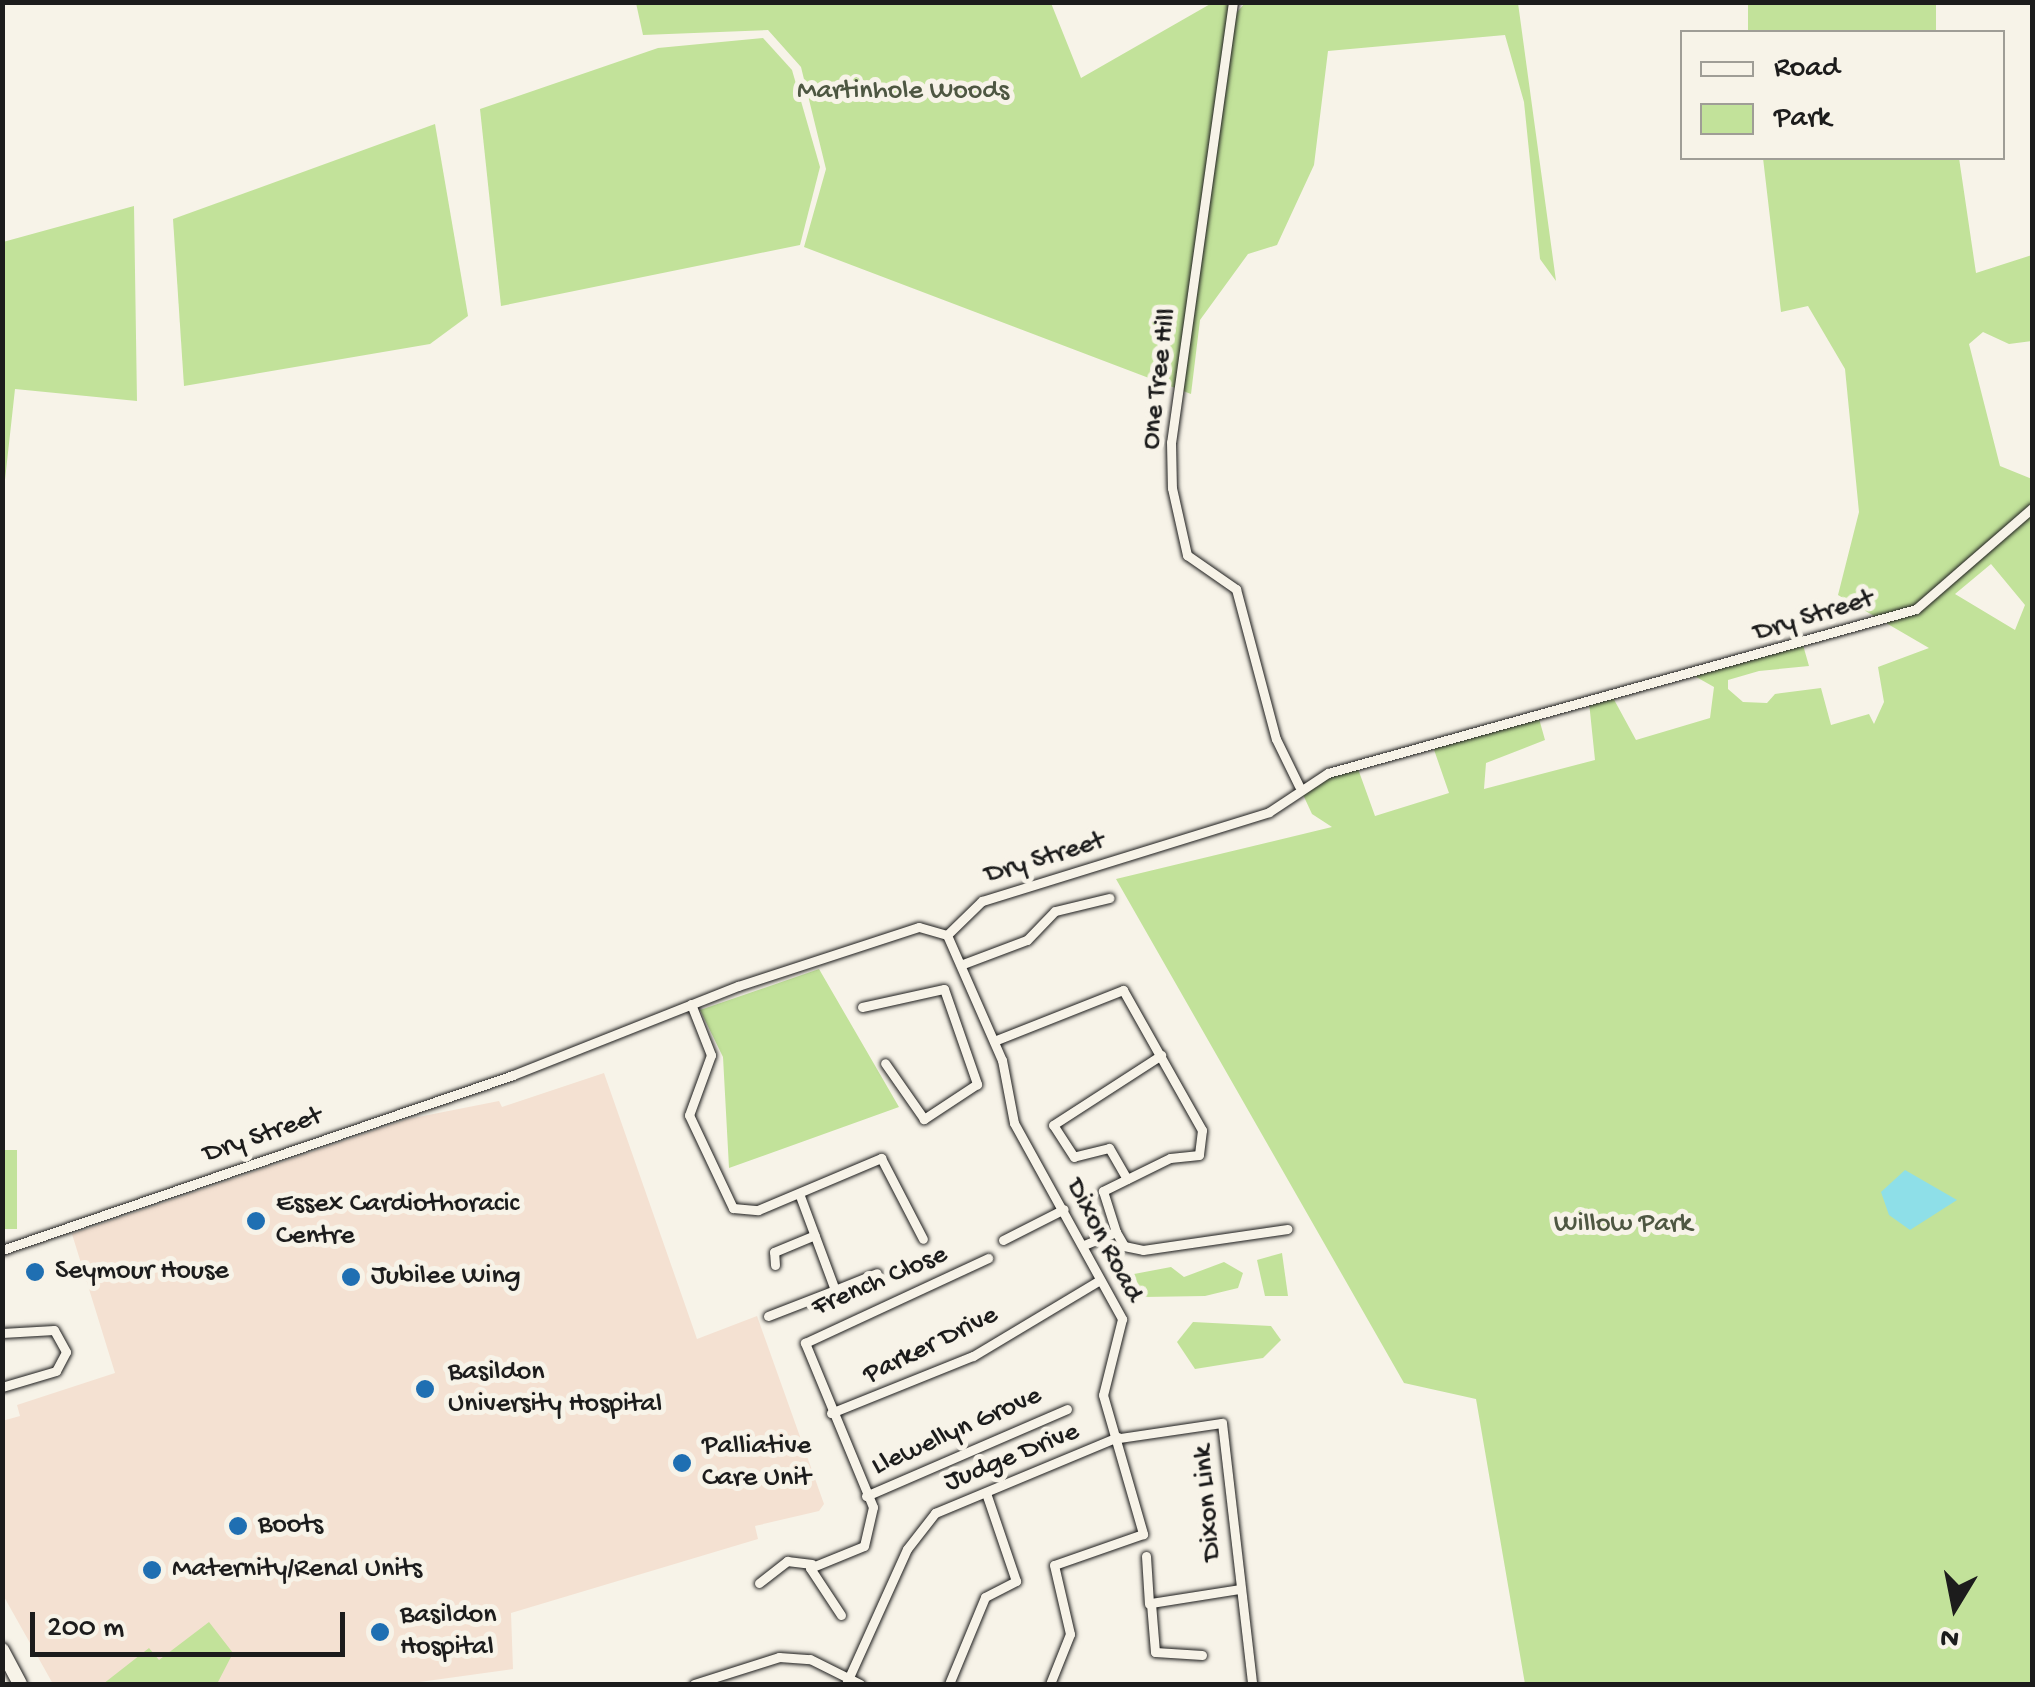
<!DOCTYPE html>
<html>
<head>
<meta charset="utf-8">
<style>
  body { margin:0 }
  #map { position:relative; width:2035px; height:1687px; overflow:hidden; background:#f7f3e8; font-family:"Gochi Hand",sans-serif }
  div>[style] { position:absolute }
  .built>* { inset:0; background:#f4e1d2 }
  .green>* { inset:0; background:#c2e29a; transform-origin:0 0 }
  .water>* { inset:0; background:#8edfe8 }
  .roads { filter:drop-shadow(0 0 2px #1c1c1c) drop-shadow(0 0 2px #1c1c1c) }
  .street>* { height:9px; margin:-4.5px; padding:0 4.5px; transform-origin:4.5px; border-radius:4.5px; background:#f7f3e8 }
  .primary>* { height:14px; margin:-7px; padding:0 7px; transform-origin:7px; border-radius:7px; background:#f7f3e8 }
  .dots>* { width:28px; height:28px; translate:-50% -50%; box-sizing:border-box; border:5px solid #f7f3e8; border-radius:50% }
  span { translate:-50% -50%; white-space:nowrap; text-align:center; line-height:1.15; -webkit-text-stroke:10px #f7f3e8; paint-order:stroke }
  .park-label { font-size:28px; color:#4e5742 }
  .street-label { font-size:28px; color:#1c1c1c }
  .poi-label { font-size:28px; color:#1c1c1c }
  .left { translate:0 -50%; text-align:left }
  .frame { position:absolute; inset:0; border:5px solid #1c1c1c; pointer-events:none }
  .legend { position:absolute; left:1680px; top:30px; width:325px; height:130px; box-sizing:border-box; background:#f7f3e8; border:2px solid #9f9d96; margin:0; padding:12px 18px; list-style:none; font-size:30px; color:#1c1c1c }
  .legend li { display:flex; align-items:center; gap:20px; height:50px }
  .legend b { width:50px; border:2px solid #9f9d96 }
  .north { position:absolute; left:1905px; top:1557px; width:100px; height:100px; -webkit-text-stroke:8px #f7f3e8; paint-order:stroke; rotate:190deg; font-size:28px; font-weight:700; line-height:40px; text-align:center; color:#1c1c1c }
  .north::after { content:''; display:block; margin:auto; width:35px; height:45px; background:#1c1c1c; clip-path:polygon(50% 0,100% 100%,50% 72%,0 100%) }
  .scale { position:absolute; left:30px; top:1612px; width:315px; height:45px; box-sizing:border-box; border:5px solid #1c1c1c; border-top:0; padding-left:12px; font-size:30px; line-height:35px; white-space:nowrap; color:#1c1c1c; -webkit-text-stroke:8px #f7f3e8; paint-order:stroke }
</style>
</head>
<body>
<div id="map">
  <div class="built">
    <div style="clip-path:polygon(604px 1073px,697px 1339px,757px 1316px,824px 1504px,819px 1511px,755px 1526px,758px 1539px,511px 1613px,513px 1669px,405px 1684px,53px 1684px,3px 1595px,2px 1421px,20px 1416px,17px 1405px,115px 1373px,72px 1234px,408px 1119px,499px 1101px,502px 1107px)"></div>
  </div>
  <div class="green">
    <div style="clip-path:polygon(636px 3px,1051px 3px,1081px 78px,1212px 3px,1231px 3px,1232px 18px,1245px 3px,1518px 3px,1556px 281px,1540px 259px,1524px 102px,1505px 35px,1328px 51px,1314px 165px,1277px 245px,1248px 254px,1200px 320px,1191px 394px,804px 247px,826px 169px,801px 67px,768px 30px,643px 35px)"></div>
    <div style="left:1748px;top:3px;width:188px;height:29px"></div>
    <div style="clip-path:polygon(763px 38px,792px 70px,820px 167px,800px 245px,501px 306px,480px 109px,658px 48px)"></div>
    <div style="clip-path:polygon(435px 124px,468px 316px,430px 344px,184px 386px,173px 219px)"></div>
    <div style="clip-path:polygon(evenodd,1763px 158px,1959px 158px,1976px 273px,2032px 255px,2032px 341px,2009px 344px,1983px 332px,1969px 344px,2000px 466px,2032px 479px,2032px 1684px,1525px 1684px,1476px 1399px,1404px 1383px,1116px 879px,1332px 827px,1312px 814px,1299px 786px,1357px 766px,1375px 816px,1449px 793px,1431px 741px,1538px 715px,1545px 740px,1486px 763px,1484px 789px,1595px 760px,1589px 702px,1611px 694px,1636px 740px,1710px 718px,1714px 687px,1691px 674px,1803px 645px,1809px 666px,1759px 671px,1728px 680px,1728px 689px,1743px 702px,1767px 703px,1775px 694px,1821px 688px,1831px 725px,1869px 714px,1874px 724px,1884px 702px,1878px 667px,1929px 648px,1838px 595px,1859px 512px,1845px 369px,1808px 306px,1781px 312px,1763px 158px,1991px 564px,2025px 605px,2015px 630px,1955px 594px,1991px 564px)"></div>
    <div style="clip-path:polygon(134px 206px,137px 401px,15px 389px,3px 498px,3px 242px)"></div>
    <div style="clip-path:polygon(819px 969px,899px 1107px,729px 1168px,723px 1057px,700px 1010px)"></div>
    <div style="left:17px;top:1150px;width:79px;height:14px;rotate:90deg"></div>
    <div style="clip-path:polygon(1282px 1253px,1288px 1296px,1265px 1296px,1257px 1260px)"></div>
    <div style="clip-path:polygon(1224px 1262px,1243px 1273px,1238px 1288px,1205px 1296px,1143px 1297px,1134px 1274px,1171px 1267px,1184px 1277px)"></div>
    <div style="clip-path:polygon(1193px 1322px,1271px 1326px,1281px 1340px,1263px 1358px,1195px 1369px,1177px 1342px)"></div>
    <div style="clip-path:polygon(209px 1622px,233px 1653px,217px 1684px,103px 1684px,149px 1648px,159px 1660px)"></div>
  </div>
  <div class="water">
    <div style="clip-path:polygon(1905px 1170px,1957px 1200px,1910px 1230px,1889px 1215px,1881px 1192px)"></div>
  </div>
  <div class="roads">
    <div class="street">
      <div style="left:1233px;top:2px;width:444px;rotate:98deg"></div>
      <div style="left:1171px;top:442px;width:46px;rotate:88.8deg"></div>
      <div style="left:1172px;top:488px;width:69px;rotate:77.4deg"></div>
      <div style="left:1187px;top:555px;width:60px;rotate:34.8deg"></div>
      <div style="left:1236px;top:589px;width:155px;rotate:75.1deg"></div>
      <div style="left:1276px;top:739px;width:52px;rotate:63.9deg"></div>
      <div style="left:947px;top:935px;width:137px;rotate:66.3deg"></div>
      <div style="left:1002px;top:1060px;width:64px;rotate:79.2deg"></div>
      <div style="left:1014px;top:1123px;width:224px;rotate:61.1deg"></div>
      <div style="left:1122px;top:1319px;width:78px;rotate:104deg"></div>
      <div style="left:1103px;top:1395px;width:145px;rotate:73.9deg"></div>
      <div style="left:1143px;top:1534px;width:94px;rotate:160.8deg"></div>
      <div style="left:1054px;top:1565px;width:71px;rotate:76.9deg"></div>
      <div style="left:1070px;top:1634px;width:54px;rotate:111.8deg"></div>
      <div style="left:963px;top:964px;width:68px;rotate:-20.6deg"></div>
      <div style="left:1027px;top:940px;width:40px;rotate:-46deg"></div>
      <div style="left:1055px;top:911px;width:56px;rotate:-13.5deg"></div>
      <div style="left:691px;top:1004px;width:55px;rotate:68.6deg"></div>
      <div style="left:711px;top:1055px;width:64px;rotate:110.1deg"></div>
      <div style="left:689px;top:1115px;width:103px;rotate:64.7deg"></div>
      <div style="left:733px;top:1208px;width:25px;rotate:5deg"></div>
      <div style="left:758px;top:1210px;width:134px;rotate:-22.9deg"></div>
      <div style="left:881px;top:1158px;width:91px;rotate:62.6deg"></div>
      <div style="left:862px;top:1007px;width:84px;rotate:-12.4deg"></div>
      <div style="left:944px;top:989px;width:101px;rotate:70.8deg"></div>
      <div style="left:977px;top:1084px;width:64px;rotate:146.6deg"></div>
      <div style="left:924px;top:1119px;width:68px;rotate:-124.9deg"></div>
      <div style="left:994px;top:1041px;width:139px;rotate:-21.6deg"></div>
      <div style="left:1123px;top:990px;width:161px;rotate:60.6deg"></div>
      <div style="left:1202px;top:1130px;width:25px;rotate:97deg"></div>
      <div style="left:1199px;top:1155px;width:29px;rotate:174deg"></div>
      <div style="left:1170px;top:1158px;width:75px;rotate:153.8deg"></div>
      <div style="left:1103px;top:1191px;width:43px;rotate:72.4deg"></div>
      <div style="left:1116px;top:1232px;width:35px;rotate:158deg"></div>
      <div style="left:1127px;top:1179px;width:36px;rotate:-120deg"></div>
      <div style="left:1109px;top:1148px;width:36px;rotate:166deg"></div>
      <div style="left:1074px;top:1157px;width:38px;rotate:-123deg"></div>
      <div style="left:1053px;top:1125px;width:129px;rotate:-32.9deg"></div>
      <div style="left:1116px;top:1232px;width:16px;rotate:60deg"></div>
      <div style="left:1124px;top:1246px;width:19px;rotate:12deg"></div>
      <div style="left:1143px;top:1250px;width:146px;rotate:-8.3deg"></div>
      <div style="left:1003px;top:1240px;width:68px;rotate:-26.9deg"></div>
      <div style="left:2px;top:1250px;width:540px;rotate:-18.9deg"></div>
      <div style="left:513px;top:1075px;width:242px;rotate:-21.6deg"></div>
      <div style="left:738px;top:986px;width:190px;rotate:-18.1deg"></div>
      <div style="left:919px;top:927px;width:29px;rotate:16deg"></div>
      <div style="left:947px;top:935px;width:49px;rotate:-44.2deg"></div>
      <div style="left:982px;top:901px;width:300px;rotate:-17.2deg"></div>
      <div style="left:1269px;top:812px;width:71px;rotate:-33.5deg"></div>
      <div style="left:1328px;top:773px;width:610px;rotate:-15.58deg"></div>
      <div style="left:1916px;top:609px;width:154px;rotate:-41deg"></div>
      <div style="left:775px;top:1265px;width:13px;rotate:-94deg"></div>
      <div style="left:774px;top:1252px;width:44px;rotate:-22.5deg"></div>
      <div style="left:835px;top:1290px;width:45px;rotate:-22deg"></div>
      <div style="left:768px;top:1316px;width:72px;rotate:-21.2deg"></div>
      <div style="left:835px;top:1290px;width:103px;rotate:-110.4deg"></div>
      <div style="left:2px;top:1333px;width:52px;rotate:-3.3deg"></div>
      <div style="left:54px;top:1330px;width:25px;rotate:61deg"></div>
      <div style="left:66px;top:1352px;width:21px;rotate:118deg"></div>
      <div style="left:56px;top:1371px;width:56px;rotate:163.5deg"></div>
      <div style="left:831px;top:1413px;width:153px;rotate:-21.9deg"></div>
      <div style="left:973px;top:1356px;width:148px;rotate:-30.9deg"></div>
      <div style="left:1120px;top:1438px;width:103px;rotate:-8.4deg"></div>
      <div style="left:1222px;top:1423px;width:263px;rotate:83.4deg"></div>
      <div style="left:866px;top:1496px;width:219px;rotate:-23.4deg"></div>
      <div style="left:1146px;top:1556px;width:48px;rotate:86.4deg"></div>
      <div style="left:759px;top:1583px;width:36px;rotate:-38deg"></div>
      <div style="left:787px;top:1561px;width:25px;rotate:7deg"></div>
      <div style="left:841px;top:1615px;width:56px;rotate:-123.4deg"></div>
      <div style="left:810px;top:1568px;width:58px;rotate:-22.2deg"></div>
      <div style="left:864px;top:1546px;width:40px;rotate:-77deg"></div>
      <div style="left:873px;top:1507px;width:178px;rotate:-112.5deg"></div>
      <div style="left:805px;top:1343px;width:202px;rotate:-24.9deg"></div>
      <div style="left:1202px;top:1655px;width:47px;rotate:-176.3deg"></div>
      <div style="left:1155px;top:1652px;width:49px;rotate:-94.7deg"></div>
      <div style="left:1151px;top:1603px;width:89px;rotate:-9deg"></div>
      <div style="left:694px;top:1684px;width:89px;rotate:-17.6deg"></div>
      <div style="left:779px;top:1657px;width:31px;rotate:4deg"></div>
      <div style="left:810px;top:1659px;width:56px;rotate:26.6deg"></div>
      <div style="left:846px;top:1684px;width:148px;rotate:-65.7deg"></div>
      <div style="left:907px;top:1549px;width:46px;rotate:-52.1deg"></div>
      <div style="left:935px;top:1513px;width:198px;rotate:-22.6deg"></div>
      <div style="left:949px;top:1684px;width:94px;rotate:-67.5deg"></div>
      <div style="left:985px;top:1597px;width:35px;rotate:-27deg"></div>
      <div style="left:1016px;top:1581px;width:93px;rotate:-108.8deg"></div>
    </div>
    <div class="primary">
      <div style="left:2px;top:1650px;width:38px;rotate:62deg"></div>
    </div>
  </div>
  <div class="dots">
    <div style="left:256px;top:1221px;background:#1f6fb2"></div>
    <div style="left:35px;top:1272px;background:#1f6fb2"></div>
    <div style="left:351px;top:1277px;background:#1f6fb2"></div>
    <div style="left:425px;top:1389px;background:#1f6fb2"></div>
    <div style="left:682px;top:1463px;background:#1f6fb2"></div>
    <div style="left:238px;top:1526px;background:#1f6fb2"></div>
    <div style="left:152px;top:1570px;background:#1f6fb2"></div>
    <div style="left:380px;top:1632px;background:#1f6fb2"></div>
  </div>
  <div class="park-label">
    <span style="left:903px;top:92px">Martinhole Woods</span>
    <span style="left:1623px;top:1225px">Willow Park</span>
  </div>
  <div class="street-label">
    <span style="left:1160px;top:379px;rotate:-83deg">One Tree Hill</span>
    <span style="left:1814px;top:617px;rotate:-17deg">Dry Street</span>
    <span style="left:1045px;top:859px;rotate:-17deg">Dry Street</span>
    <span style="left:263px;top:1136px;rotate:-19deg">Dry Street</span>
    <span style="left:1103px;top:1241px;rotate:62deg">Dixon Road</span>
    <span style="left:880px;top:1282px;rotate:-23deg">French Close</span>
    <span style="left:931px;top:1346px;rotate:-26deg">Parker Drive</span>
    <span style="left:957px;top:1432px;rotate:-24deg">Llewellyn Grove</span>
    <span style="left:1012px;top:1458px;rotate:-22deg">Judge Drive</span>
    <span style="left:1209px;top:1503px;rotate:-95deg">Dixon Link</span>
  </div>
  <div class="poi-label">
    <span class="left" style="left:276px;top:1221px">Essex Cardiothoracic<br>Centre</span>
    <span class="left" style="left:55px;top:1272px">Seymour House</span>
    <span class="left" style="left:371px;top:1277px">Jubilee Wing</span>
    <span class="left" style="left:448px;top:1389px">Basildon<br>University Hospital</span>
    <span class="left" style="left:702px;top:1463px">Palliative<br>Care Unit</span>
    <span class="left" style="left:258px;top:1526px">Boots</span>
    <span class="left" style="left:172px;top:1570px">Maternity/Renal Units</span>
    <span class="left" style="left:400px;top:1632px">Basildon<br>Hospital</span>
  </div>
  <div class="frame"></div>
  <ul class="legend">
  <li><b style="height:12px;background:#f7f3e8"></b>Road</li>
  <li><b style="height:28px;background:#c2e29a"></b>Park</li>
  </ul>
  <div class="north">N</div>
  <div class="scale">200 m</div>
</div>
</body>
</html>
